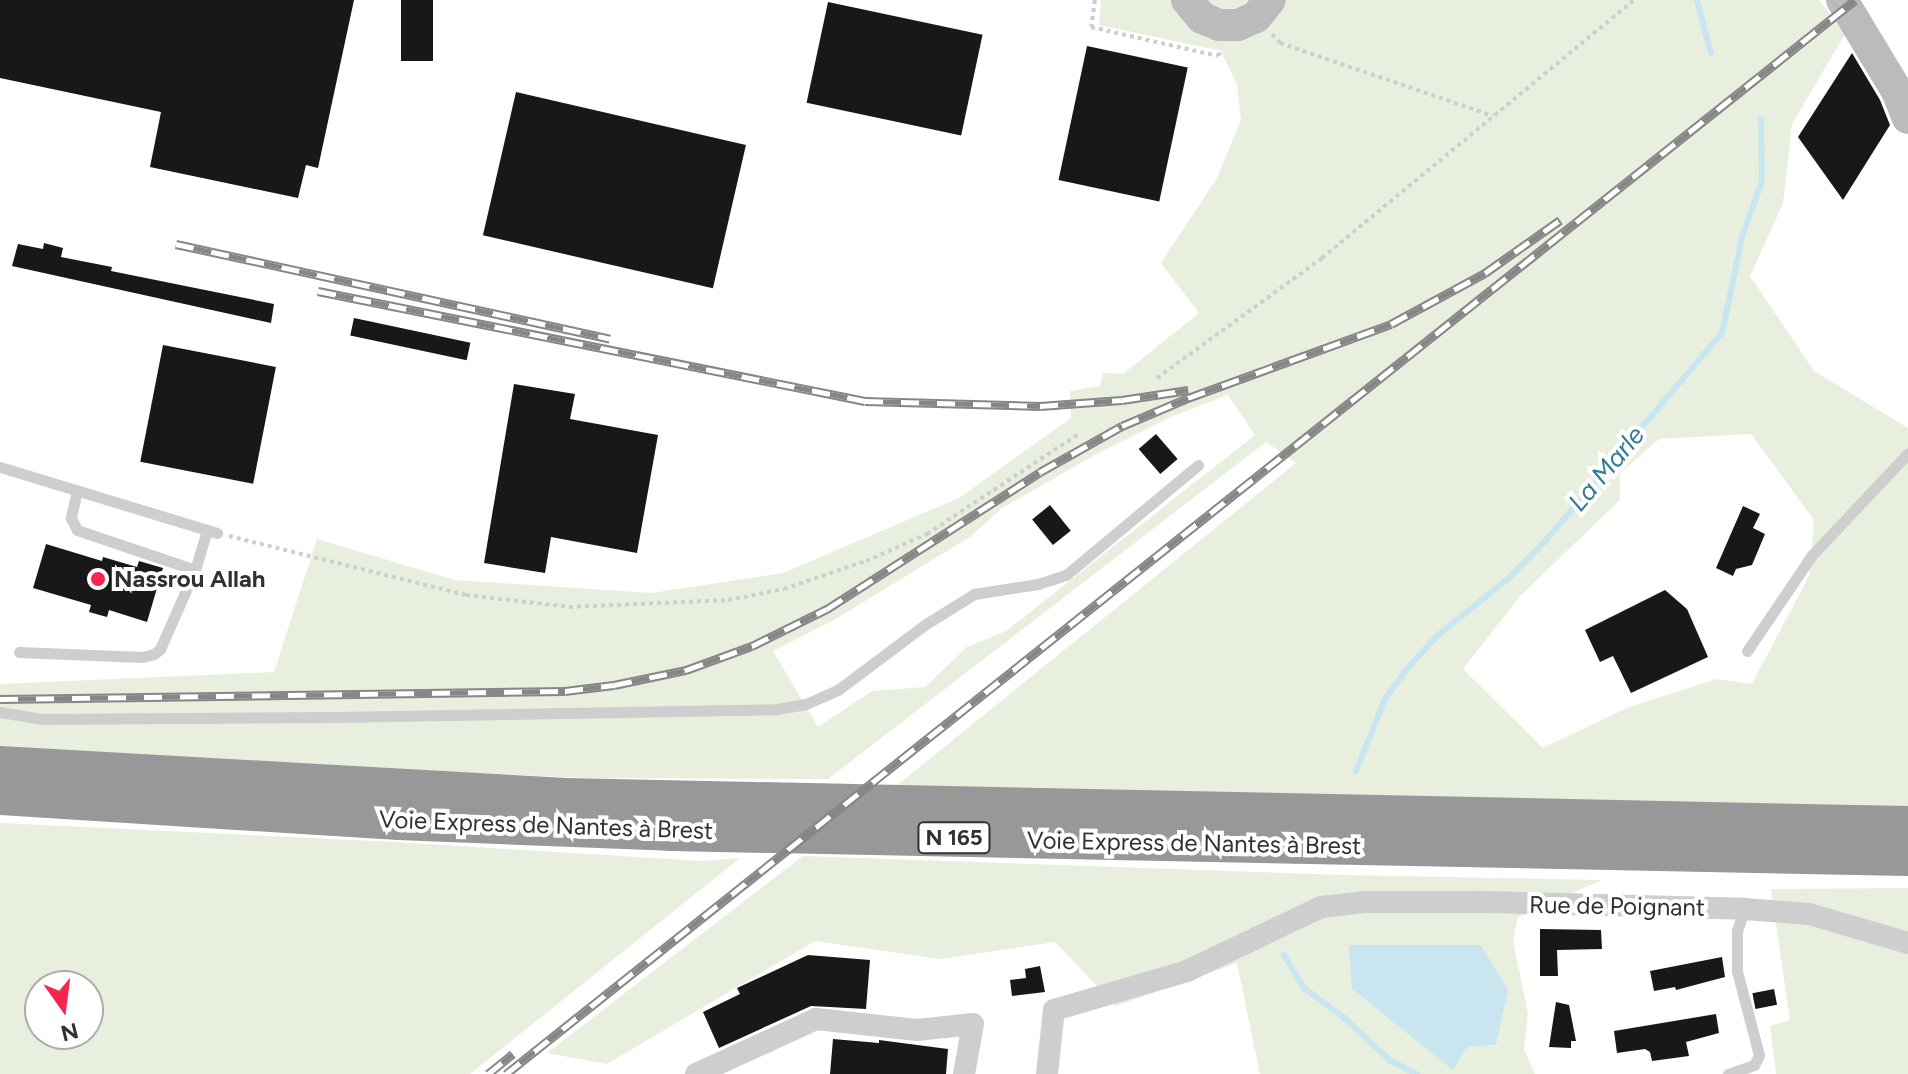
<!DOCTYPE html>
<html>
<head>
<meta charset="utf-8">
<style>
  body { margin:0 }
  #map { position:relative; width:1908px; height:1074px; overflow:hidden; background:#fff; font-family:Figtree,sans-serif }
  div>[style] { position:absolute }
  .green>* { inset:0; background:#e9efde }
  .water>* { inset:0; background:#c9e6f0 }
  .stream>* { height:6px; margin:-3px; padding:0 3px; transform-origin:3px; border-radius:3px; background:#c9e6f0 }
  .building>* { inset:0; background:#181818; transform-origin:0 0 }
  .path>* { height:4px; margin-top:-2px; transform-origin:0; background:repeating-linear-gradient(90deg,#cecece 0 4px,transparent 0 8px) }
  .lane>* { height:11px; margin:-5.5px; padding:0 5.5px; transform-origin:5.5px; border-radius:5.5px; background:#cecece }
  .street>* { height:22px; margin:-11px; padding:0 11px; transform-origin:11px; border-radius:11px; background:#cecece }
  .secondary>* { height:32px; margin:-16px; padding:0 16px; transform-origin:16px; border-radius:16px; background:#bbb }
  .highway>* { height:40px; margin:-20px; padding:0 20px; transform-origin:20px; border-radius:20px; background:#989898 }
  .rail>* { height:9px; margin-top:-4.5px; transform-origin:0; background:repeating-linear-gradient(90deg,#fff 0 18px,#868686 0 36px); box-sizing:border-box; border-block:2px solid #868686 }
  .dots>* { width:22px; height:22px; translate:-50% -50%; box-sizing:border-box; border:4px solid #fff; border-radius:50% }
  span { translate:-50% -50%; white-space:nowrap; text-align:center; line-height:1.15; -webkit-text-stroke:8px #fff; paint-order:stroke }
  .shield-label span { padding:2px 6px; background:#fff; border:2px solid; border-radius:6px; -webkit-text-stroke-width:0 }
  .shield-label { font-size:22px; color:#313131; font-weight:700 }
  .poi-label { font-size:24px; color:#313131; font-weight:700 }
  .left { translate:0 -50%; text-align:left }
  .street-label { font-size:24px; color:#313131 }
  .water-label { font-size:26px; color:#347b95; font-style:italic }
  .north { position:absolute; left:24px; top:970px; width:80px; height:80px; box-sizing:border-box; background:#fff; border:2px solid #adadad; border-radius:50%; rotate:166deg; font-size:22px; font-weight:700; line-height:32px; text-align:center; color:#313131 }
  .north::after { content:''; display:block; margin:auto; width:28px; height:36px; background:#f5254f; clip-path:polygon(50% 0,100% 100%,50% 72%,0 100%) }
</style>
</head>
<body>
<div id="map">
  <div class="green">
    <div style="clip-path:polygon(evenodd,1101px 0,1819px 0,1845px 34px,1792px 124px,1783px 203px,1750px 276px,1814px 371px,1908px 428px,1908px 811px,896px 786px,1296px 463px,1266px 442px,828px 779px,586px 778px,167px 759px,0 746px,0 684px,274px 672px,317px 539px,455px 580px,651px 593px,783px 573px,959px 498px,1071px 418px,1070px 391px,1100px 386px,1103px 373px,1123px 374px,1199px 313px,1161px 263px,1217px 178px,1241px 120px,1237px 85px,1221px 51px,1099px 25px,1101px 0,1228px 395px,1255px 435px,1006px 631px,967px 647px,925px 687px,872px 691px,818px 727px,773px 651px,834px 620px,970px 537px,1002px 508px,1093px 456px,1173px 416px,1228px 395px,1101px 0,1751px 434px,1814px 520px,1809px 576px,1752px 684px,1717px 679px,1629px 707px,1543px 748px,1463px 669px,1520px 596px,1620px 500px,1620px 473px,1659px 439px,1751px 434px)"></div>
    <div style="clip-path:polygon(evenodd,0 823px,395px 842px,701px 861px,740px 858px,470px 1074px,0 1074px,0 823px,40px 986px,88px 986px,88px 1034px,40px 1034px,40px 986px)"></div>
    <div style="clip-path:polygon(evenodd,803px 856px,1344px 875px,1602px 880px,1518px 917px,1513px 941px,1528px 1013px,1524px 1049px,1535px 1074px,1260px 1074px,1237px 963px,1116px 1006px,1055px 942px,940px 959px,815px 941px,607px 1064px,547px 1053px,803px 856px,1481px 945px,1496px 1045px,1467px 1047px,1453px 1069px,1481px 945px)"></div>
    <div style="clip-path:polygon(1908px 888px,1908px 1074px,1776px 1074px,1770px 1026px,1790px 1020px,1771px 889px)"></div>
  </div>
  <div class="water">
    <div style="clip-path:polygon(1349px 945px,1481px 945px,1508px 990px,1496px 1045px,1467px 1047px,1453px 1070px,1352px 989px)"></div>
  </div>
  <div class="stream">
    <div style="left:1697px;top:0;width:55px;rotate:75.2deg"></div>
    <div style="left:1356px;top:771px;width:78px;rotate:-68.1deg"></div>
    <div style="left:1385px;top:699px;width:34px;rotate:-54deg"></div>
    <div style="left:1405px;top:671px;width:47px;rotate:-47.6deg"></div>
    <div style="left:1437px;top:636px;width:92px;rotate:-38.9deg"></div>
    <div style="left:1509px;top:578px;width:54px;rotate:-45.7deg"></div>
    <div style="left:1547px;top:539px;width:270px;rotate:-49.7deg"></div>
    <div style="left:1722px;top:333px;width:98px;rotate:-78.2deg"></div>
    <div style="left:1742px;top:237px;width:59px;rotate:-70.3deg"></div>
    <div style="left:1762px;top:181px;width:62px;rotate:-90.9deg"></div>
    <div style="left:1284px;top:955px;width:39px;rotate:59deg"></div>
    <div style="left:1304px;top:988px;width:47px;rotate:36.4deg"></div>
    <div style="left:1342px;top:1016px;width:67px;rotate:42.6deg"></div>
    <div style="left:1391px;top:1061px;width:29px;rotate:27deg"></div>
  </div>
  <div class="building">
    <div style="clip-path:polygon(0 0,354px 0,318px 168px,306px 165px,298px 198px,150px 167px,161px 112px,0 78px)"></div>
    <div style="left:401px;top:0;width:32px;height:61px"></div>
    <div style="left:828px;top:2px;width:158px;height:103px;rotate:12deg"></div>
    <div style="left:1087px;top:46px;width:103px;height:137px;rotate:12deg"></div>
    <div style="clip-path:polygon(1852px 53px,1880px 100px,1890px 125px,1843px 200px,1798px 137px)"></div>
    <div style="left:516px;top:92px;width:236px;height:147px;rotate:13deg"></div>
    <div style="clip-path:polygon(44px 243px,63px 248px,61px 257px,112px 267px,111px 271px,274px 304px,271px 323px,12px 266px,18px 244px,43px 249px)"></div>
    <div style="left:354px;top:318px;width:119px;height:18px;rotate:12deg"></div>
    <div style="left:163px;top:345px;width:115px;height:119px;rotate:11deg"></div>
    <div style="clip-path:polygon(514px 384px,575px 394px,570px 419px,658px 435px,637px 553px,551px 537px,545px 573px,484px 563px)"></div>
    <div style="left:1156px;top:434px;width:33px;height:23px;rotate:49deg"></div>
    <div style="left:1050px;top:505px;width:33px;height:23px;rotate:51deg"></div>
    <div style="clip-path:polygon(1743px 506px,1760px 514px,1753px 528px,1765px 534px,1752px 565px,1736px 569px,1733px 576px,1716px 568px)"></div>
    <div style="clip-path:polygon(46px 544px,102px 561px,103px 557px,137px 567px,139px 561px,163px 568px,147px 622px,109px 610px,107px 617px,89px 612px,91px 605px,33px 588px)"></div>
    <div style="clip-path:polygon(1665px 590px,1687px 609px,1708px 657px,1631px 693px,1613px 656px,1600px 662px,1585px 630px)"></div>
    <div style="clip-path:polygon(1540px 929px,1601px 930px,1602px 949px,1557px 950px,1558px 976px,1540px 976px)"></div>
    <div style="clip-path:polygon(808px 955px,870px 960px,866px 1009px,811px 1006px,719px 1048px,703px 1012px,740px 994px,737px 988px)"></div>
    <div style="clip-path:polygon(1722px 957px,1725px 977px,1676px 990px,1675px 987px,1654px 991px,1650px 971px)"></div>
    <div style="clip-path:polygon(1040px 966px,1045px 992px,1012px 996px,1010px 980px,1026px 978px,1025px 969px)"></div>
    <div style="left:1774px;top:989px;width:16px;height:22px;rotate:79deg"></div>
    <div style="clip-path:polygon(1556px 1002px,1569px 1005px,1576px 1041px,1571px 1041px,1571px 1048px,1549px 1047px)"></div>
    <div style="clip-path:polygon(1716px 1014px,1719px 1033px,1686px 1042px,1689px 1056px,1652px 1061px,1650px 1052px,1645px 1049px,1617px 1053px,1614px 1031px)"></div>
    <div style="clip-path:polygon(833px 1039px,879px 1043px,879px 1040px,948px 1049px,946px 1074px,830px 1074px)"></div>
  </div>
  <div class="path">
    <div style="left:1095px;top:0;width:27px;rotate:98deg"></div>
    <div style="left:1091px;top:27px;width:130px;rotate:12.9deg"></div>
    <div style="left:1218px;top:56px;width:8px;rotate:-60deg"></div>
    <div style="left:1272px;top:34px;width:12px;rotate:48deg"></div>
    <div style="left:1280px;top:43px;width:225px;rotate:18.9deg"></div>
    <div style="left:1157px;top:378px;width:204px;rotate:-36deg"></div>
    <div style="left:1322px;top:258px;width:405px;rotate:-39.6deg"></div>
    <div style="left:229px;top:536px;width:244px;rotate:14deg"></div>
    <div style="left:466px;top:595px;width:104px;rotate:6.6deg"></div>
    <div style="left:569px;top:607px;width:159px;rotate:-2.5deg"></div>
    <div style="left:728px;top:600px;width:57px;rotate:-11.1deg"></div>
    <div style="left:784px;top:589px;width:87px;rotate:-18.9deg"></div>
    <div style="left:866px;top:561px;width:67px;rotate:-23.9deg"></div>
    <div style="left:927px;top:534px;width:183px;rotate:-33.4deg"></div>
  </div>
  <div class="lane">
    <div style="left:0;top:467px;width:227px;rotate:16.9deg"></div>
    <div style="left:77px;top:491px;width:28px;rotate:103deg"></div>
    <div style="left:71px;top:518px;width:13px;rotate:63deg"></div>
    <div style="left:77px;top:530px;width:125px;rotate:18.7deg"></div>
    <div style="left:195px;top:570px;width:42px;rotate:-73.3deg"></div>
    <div style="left:1747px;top:651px;width:116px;rotate:-55.9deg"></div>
    <div style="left:1812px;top:555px;width:140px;rotate:-46.7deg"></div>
    <div style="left:19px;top:652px;width:123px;rotate:2.3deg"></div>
    <div style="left:142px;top:657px;width:12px;rotate:-14deg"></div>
    <div style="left:154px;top:654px;width:8px;rotate:-40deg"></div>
    <div style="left:160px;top:649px;width:86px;rotate:-66.1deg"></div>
    <div style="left:0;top:712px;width:43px;rotate:9.5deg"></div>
    <div style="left:42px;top:719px;width:292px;rotate:-0.4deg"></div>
    <div style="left:334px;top:717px;width:443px;rotate:-1deg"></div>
    <div style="left:777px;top:709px;width:29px;rotate:-10deg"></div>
    <div style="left:806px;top:704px;width:36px;rotate:-24deg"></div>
    <div style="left:839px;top:689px;width:109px;rotate:-36.8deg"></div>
    <div style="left:926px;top:624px;width:57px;rotate:-32deg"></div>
    <div style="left:974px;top:594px;width:65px;rotate:-8.9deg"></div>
    <div style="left:1038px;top:584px;width:29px;rotate:-18deg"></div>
    <div style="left:1066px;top:575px;width:172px;rotate:-39.8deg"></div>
    <div style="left:1728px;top:1074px;width:28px;rotate:-19deg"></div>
    <div style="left:1754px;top:1065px;width:11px;rotate:-63deg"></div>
    <div style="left:1759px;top:1055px;width:87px;rotate:-104.7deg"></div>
    <div style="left:1737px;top:971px;width:40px;rotate:-90deg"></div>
    <div style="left:1737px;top:931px;width:23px;rotate:-72deg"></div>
  </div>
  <div class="street">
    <div style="left:696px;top:1074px;width:132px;rotate:-24.6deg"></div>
    <div style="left:816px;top:1019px;width:102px;rotate:6.2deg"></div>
    <div style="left:917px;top:1030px;width:56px;rotate:-6.1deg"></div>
    <div style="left:973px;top:1024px;width:51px;rotate:100.2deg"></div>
    <div style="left:1047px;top:1074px;width:64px;rotate:-83.8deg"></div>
    <div style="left:1054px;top:1010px;width:139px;rotate:-16.3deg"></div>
    <div style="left:1187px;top:971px;width:148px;rotate:-25.5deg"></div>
    <div style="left:1321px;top:907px;width:43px;rotate:-6.6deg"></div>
    <div style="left:1364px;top:902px;width:121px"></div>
    <div style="left:1485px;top:902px;width:259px;rotate:1.5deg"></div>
    <div style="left:1744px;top:909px;width:65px;rotate:4.4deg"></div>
    <div style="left:1809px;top:914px;width:103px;rotate:16.3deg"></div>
  </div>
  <div class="secondary">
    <div style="left:1187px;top:0;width:23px;rotate:50deg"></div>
    <div style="left:1202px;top:18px;width:18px;rotate:22deg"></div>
    <div style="left:1219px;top:25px;width:19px"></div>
    <div style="left:1238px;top:25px;width:20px;rotate:-24deg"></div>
    <div style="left:1256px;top:17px;width:22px;rotate:-51deg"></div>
    <div style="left:1842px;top:0;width:106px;rotate:58.9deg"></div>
    <div style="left:1897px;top:91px;width:29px;rotate:68deg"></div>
  </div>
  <div class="highway">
    <div style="left:0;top:766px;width:567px;rotate:3.24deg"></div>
    <div style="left:566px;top:798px;width:1342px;rotate:1.2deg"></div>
    <div style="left:0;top:795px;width:400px;rotate:3.6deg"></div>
    <div style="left:399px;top:820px;width:271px;rotate:2.3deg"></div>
    <div style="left:670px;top:831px;width:1238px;rotate:1.16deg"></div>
  </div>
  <div class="rail">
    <div style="left:176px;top:244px;width:444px;rotate:12.3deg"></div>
    <div style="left:318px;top:291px;width:558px;rotate:11.37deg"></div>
    <div style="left:865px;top:401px;width:175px;rotate:1.6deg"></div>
    <div style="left:1040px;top:406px;width:82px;rotate:-4.2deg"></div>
    <div style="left:1122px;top:400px;width:67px;rotate:-8.6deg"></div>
    <div style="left:0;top:699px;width:565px;rotate:-0.81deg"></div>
    <div style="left:565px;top:691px;width:49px;rotate:-7deg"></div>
    <div style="left:614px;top:685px;width:74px;rotate:-11.8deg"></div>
    <div style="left:686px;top:670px;width:70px;rotate:-20deg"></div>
    <div style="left:752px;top:646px;width:84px;rotate:-26.3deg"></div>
    <div style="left:827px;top:609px;width:253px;rotate:-32.7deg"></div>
    <div style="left:1040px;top:472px;width:94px;rotate:-29.3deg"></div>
    <div style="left:1122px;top:426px;width:72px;rotate:-23deg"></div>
    <div style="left:1188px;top:398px;width:216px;rotate:-20deg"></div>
    <div style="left:1391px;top:324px;width:107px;rotate:-28.5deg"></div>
    <div style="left:1485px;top:273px;width:92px;rotate:-35.2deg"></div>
    <div style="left:488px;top:1074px;width:32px;rotate:-39deg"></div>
    <div style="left:506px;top:1074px;width:1724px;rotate:-38.52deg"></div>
  </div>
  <div class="dots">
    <div style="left:98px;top:579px;background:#f5254f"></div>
  </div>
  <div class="shield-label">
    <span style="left:954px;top:838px">N 165</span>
  </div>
  <div class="poi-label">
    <span class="left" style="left:114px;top:579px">Nassrou Allah</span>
  </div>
  <div class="street-label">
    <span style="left:546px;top:825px;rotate:2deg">Voie Express de Nantes à Brest</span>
    <span style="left:1194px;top:843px;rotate:1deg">Voie Express de Nantes à Brest</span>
    <span style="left:1617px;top:906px;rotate:1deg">Rue de Poignant</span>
  </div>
  <div class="water-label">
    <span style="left:1607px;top:469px;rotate:-50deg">La Marle</span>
  </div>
  <div class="north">N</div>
</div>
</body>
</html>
